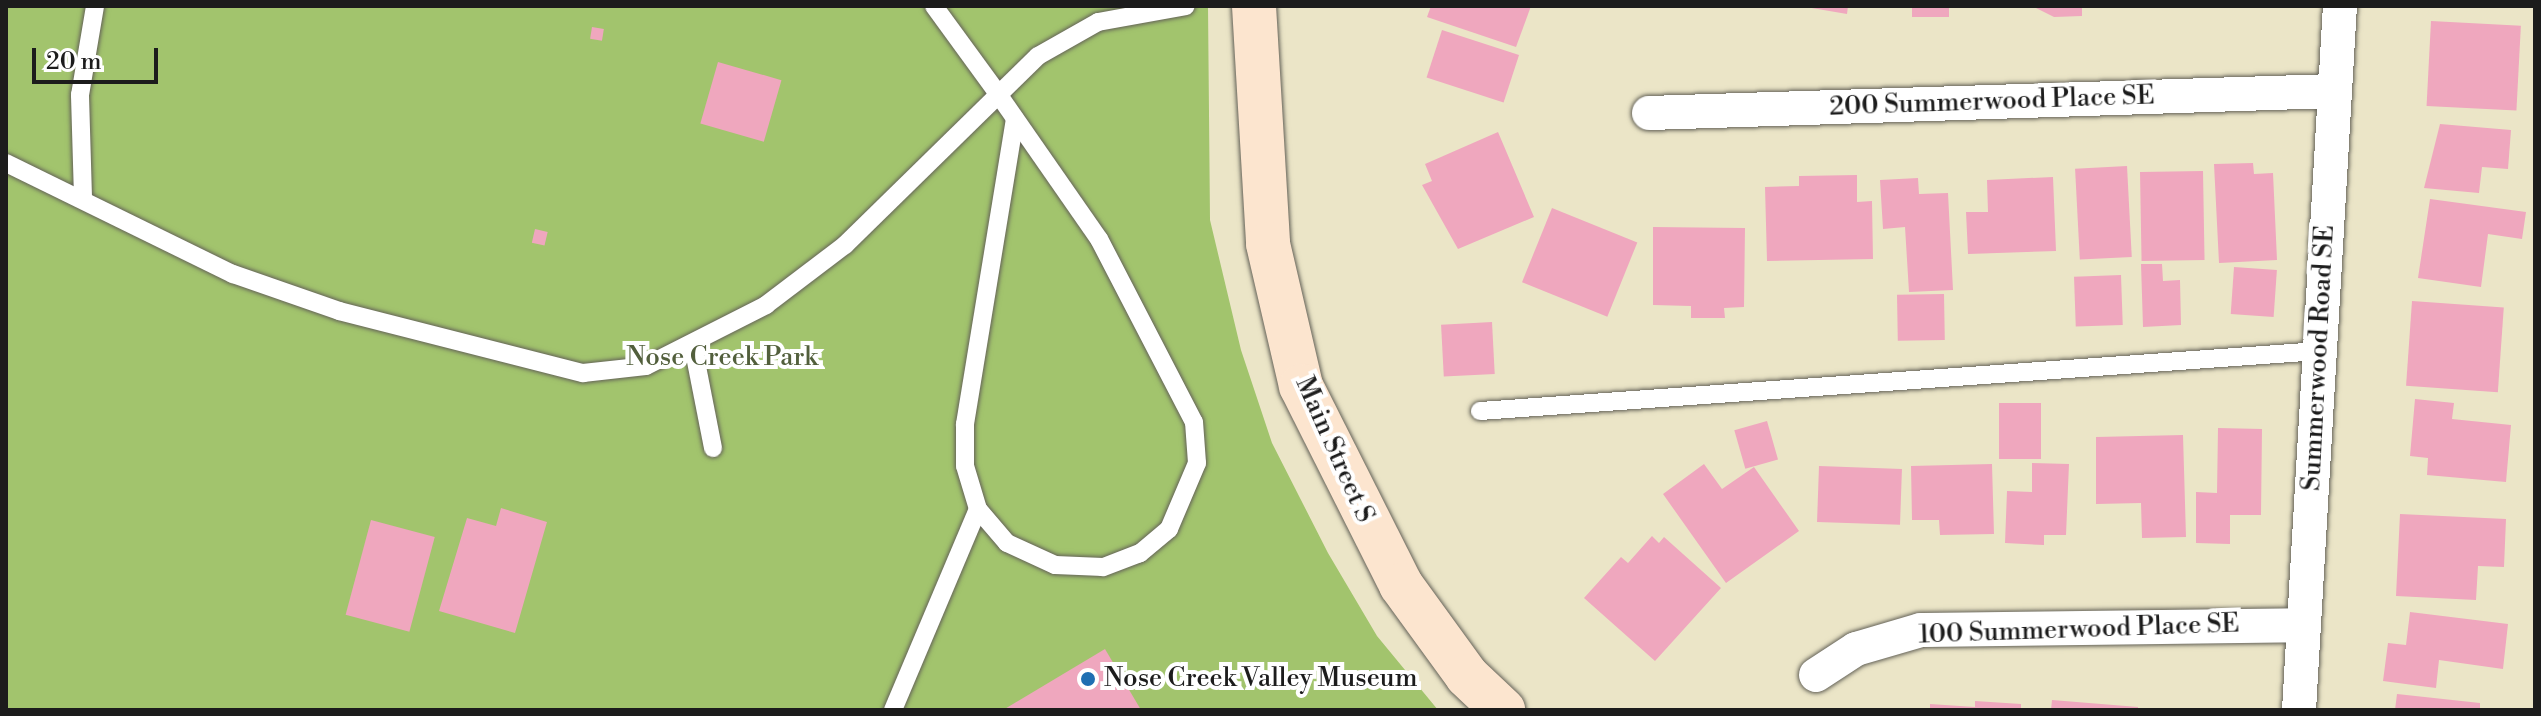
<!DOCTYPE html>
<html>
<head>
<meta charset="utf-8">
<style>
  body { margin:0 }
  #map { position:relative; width:2541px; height:716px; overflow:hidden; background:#ebe5c7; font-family:"Libre Bodoni",serif }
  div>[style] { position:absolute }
  .green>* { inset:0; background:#a2c46d }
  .building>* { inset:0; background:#efa7be; transform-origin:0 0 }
  .roads { filter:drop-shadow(0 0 2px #646258) drop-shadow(0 0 2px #646258) }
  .lane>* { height:18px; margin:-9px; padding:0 9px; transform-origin:9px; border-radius:9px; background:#fff }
  .street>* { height:34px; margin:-17px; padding:0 17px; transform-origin:17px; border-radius:17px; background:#fff }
  .secondary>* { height:44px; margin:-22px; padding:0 22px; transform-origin:22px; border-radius:22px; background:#fce5cf }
  .dots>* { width:22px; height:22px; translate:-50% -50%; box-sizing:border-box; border:4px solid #fff; border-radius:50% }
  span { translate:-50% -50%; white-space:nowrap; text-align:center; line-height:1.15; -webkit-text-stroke:8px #fff; paint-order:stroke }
  .street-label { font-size:26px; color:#1c1c1c }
  .park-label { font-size:26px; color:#525f3c }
  .poi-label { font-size:26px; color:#1c1c1c }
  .left { translate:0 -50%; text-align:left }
  .frame { position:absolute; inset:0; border:8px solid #1c1c1c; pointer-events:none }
  .scale { position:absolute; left:32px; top:48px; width:126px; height:36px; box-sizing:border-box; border:4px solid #1c1c1c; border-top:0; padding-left:10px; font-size:24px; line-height:28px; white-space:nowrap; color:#1c1c1c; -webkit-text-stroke:6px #fff; paint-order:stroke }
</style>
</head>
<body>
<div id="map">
  <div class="green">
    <div style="clip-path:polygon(6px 6px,1208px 6px,1210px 220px,1241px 350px,1272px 443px,1328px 553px,1377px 636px,1438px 710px,6px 710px)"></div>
  </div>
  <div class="building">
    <div style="clip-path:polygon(1431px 6px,1531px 6px,1516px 47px,1427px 17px)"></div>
    <div style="clip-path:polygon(1800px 6px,1848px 6px,1847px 14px)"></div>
    <div style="left:1912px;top:6px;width:37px;height:11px"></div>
    <div style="clip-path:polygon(2032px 6px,2082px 6px,2082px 16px,2054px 17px)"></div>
    <div style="left:2431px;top:21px;width:90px;height:85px;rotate:3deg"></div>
    <div style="left:592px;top:27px;width:12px;height:12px;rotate:9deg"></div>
    <div style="left:1442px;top:30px;width:81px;height:50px;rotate:18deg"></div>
    <div style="left:718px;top:62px;width:66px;height:64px;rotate:16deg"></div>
    <div style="clip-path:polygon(2440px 124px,2511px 130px,2508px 169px,2482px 167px,2479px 193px,2424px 188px)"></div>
    <div style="clip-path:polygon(1498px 132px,1534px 217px,1458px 249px,1422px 185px,1432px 181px,1425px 164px)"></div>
    <div style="clip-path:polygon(2253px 163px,2254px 174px,2273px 173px,2277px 260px,2219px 263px,2214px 164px)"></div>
    <div style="left:2127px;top:166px;width:91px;height:52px;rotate:87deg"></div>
    <div style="left:2203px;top:171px;width:89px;height:63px;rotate:89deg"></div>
    <div style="clip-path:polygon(1857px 175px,1857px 202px,1872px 201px,1873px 259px,1767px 261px,1765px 187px,1799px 186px,1799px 176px)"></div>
    <div style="clip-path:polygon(2053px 177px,2056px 251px,1968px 254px,1966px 212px,1988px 212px,1987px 180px)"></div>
    <div style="clip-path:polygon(1918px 178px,1919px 194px,1948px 193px,1953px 290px,1909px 292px,1905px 227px,1883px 229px,1880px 180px)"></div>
    <div style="clip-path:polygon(2430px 199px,2526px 212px,2522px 239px,2488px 234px,2481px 287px,2418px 278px)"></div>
    <div style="left:1552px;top:208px;width:92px;height:80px;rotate:22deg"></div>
    <div style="clip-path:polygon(1653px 227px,1745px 228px,1744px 307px,1724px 308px,1725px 318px,1691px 318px,1691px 306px,1653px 305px)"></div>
    <div style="left:535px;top:229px;width:13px;height:14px;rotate:13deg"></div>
    <div style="clip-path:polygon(2141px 264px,2162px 264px,2163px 281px,2180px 280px,2181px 325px,2143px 327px)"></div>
    <div style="left:2234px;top:267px;width:43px;height:47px;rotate:4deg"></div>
    <div style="left:2121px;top:275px;width:50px;height:47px;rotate:88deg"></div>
    <div style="left:1944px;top:294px;width:46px;height:47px;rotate:89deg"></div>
    <div style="left:2412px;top:301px;width:92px;height:85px;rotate:4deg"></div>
    <div style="left:1492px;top:322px;width:52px;height:51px;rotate:87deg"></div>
    <div style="clip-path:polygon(2415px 399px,2454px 403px,2452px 419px,2511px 425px,2506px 482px,2427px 475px,2428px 458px,2410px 456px)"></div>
    <div style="left:1999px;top:403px;width:42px;height:56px"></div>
    <div style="left:1767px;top:421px;width:40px;height:34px;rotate:74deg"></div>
    <div style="clip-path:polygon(2218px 428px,2262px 429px,2261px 515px,2230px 515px,2230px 544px,2196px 543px,2196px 492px,2217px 493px)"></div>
    <div style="clip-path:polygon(2183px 435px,2186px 537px,2142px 538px,2141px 503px,2096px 504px,2096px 437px)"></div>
    <div style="clip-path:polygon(2032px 463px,2069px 464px,2066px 535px,2044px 535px,2044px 545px,2005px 543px,2007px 491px,2032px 492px)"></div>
    <div style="clip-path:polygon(1704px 464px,1722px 489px,1754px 467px,1799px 531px,1726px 583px,1663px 494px)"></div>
    <div style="clip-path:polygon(1992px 464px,1994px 534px,1940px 535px,1939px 520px,1912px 520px,1911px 466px)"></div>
    <div style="left:1819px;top:466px;width:83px;height:56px;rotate:2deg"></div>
    <div style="clip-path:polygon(501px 508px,547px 522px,515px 633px,439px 611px,467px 518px,496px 526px)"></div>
    <div style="clip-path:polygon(2400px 514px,2506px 519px,2504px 567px,2478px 566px,2476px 600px,2396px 596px)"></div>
    <div style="left:371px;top:520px;width:66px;height:98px;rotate:15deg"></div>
    <div style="clip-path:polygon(1652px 536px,1659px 543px,1664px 537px,1721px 588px,1655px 661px,1584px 598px,1621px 557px,1628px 563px)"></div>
    <div style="clip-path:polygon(2410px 612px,2508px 624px,2503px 669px,2439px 660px,2436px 688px,2383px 681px,2388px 643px,2406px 645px)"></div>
    <div style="clip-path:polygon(1105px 649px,1141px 710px,1003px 710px)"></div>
    <div style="clip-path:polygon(2397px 694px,2480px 703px,2480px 710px,2395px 710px)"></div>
    <div style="clip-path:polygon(2052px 700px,2138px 707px,2138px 710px,2051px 710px)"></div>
    <div style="clip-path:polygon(1975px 701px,2021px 704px,2021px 710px,1930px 710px,1930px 704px,1975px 707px)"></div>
  </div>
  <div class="roads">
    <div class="lane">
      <div style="left:934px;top:6px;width:105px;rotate:53.9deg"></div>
      <div style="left:996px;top:91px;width:180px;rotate:55.2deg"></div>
      <div style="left:1099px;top:239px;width:206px;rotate:62.6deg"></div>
      <div style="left:1194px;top:422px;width:41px;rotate:85.8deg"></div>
      <div style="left:1197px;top:463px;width:72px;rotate:113deg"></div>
      <div style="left:1169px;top:529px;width:38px;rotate:140deg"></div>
      <div style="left:1140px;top:553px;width:40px;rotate:159deg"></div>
      <div style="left:1103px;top:567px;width:48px;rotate:-177.6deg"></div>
      <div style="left:1055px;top:565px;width:53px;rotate:-155.4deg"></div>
      <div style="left:1007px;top:543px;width:45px;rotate:-130.5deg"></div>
      <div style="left:978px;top:509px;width:45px;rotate:-106.8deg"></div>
      <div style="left:965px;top:466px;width:42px;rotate:-90deg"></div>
      <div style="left:965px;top:424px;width:309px;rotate:-80.7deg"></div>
      <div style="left:6px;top:163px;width:253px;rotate:26.1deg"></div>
      <div style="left:233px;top:274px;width:112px;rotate:19.2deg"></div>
      <div style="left:339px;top:311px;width:252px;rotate:14.3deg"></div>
      <div style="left:583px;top:373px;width:63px;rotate:-6.3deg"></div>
      <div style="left:646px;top:366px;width:135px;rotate:-26.9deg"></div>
      <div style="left:766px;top:305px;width:99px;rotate:-37.2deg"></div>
      <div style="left:845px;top:245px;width:270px;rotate:-44.4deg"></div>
      <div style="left:1038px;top:56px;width:69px;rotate:-29.5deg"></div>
      <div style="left:1098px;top:22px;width:89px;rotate:-10.3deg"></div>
      <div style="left:83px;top:197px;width:102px;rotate:-91.7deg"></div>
      <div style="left:80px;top:95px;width:90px;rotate:-80.4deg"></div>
      <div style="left:693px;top:346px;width:104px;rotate:78.9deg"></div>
      <div style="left:1480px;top:411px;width:842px;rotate:-4.09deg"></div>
      <div style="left:893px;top:710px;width:218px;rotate:-67.1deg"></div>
    </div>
    <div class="street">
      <div style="left:1649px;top:113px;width:686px;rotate:-1.84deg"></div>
      <div style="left:1816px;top:675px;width:48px;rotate:-33deg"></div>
      <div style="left:1856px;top:649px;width:68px;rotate:-16.3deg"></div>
      <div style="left:1921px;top:630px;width:383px;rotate:-0.7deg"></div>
      <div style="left:2299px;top:710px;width:705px;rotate:-86.67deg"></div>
    </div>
    <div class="secondary">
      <div style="left:1254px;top:6px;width:238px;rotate:86.6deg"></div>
      <div style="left:1268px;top:244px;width:146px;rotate:76.9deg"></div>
      <div style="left:1301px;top:386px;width:223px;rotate:63.3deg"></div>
      <div style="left:1401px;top:585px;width:112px;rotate:54deg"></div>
      <div style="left:1467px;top:676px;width:50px;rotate:43.4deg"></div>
    </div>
  </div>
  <div class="dots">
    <div style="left:1088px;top:679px;background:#1f6fb2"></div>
  </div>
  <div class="street-label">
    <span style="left:1992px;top:102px;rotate:-2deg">200 Summerwood Place SE</span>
    <span style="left:2319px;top:358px;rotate:-87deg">Summerwood Road SE</span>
    <span style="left:1334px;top:450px;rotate:66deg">Main Street S</span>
    <span style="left:2079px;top:630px;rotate:-2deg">100 Summerwood Place SE</span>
  </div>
  <div class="park-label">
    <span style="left:722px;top:358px">Nose Creek Park</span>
  </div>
  <div class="poi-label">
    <span class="left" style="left:1104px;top:679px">Nose Creek Valley Museum</span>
  </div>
  <div class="frame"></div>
  <div class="scale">20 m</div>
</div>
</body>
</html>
